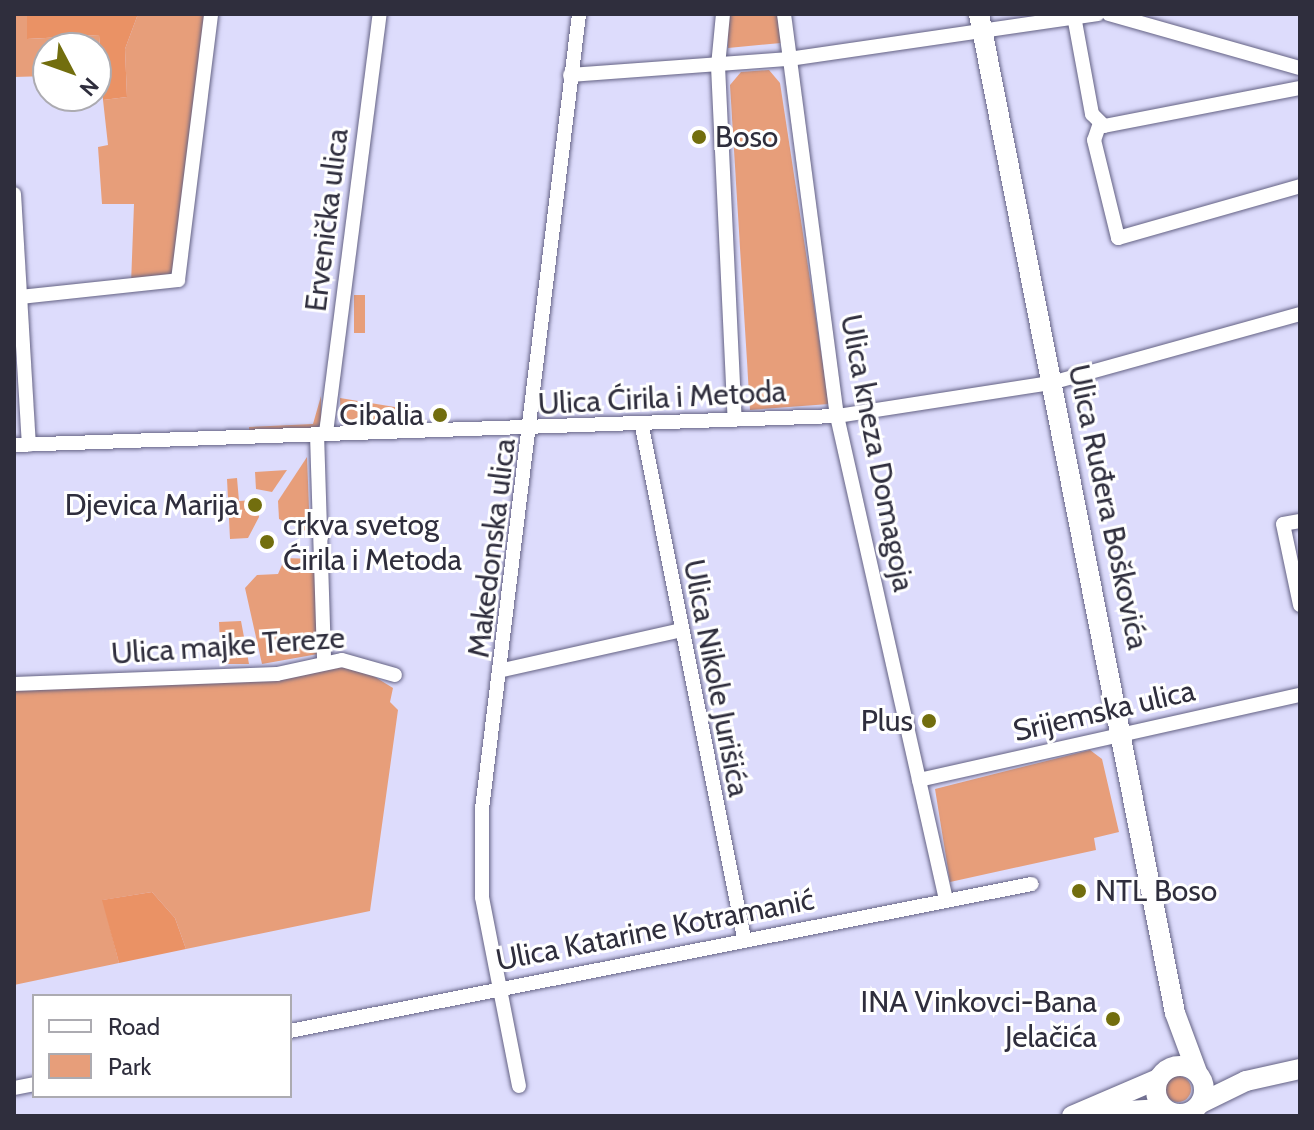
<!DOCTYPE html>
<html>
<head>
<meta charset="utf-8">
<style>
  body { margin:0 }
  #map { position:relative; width:1314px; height:1130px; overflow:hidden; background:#dddcfc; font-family:Cabin,sans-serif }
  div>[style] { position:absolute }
  .green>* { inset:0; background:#e79e7a; transform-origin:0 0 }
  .round { border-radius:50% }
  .forest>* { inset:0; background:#ea9265 }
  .roads { filter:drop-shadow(0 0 2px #646284) drop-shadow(0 0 2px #646284) }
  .minor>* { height:14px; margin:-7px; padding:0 7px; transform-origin:7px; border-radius:7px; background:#fff }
  .secondary>* { height:20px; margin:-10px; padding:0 10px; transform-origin:10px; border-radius:10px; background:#fff }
  .secondary>.ring { margin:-10px; padding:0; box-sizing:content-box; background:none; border:20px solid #fff; border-radius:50% }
  .dots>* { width:22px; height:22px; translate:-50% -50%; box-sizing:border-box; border:4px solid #fff; border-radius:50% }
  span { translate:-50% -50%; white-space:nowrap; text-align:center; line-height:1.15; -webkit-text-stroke:6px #fff; paint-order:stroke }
  .poi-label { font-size:30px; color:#2f2e3d }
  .left { translate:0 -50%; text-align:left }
  .right { translate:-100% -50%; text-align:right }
  .street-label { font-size:30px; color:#2f2e3d }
  .frame { position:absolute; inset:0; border:16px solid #2f2e3d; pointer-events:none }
  .legend { position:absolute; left:32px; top:994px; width:260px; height:104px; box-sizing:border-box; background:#fff; border:2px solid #acabb1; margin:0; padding:10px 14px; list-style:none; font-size:24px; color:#2f2e3d }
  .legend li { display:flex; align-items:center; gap:16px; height:40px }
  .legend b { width:40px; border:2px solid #acabb1 }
  .north { position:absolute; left:32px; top:32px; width:80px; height:80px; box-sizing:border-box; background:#fff; border:2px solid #acabb1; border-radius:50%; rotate:131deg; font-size:22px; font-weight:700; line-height:32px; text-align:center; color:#2f2e3d }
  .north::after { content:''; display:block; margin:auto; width:28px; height:36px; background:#726e0e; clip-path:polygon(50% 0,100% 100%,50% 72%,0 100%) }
</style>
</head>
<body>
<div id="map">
  <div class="green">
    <div style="clip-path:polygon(14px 14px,27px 14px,28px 39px,99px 35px,100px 74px,96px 48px,48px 48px,48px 76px,14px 77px)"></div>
    <div style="clip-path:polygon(138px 14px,205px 14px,173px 277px,131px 284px,134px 204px,102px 204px,98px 147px,108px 145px,103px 100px,127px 97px,125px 49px)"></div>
    <div style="clip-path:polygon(728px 14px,778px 14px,781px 43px,728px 48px)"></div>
    <div style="clip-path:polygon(769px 70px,780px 83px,829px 404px,750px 410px,730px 85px,741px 72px)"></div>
    <div style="left:354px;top:295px;width:11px;height:38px"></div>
    <div style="clip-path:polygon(321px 396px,321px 427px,249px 433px,249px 427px,313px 424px)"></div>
    <div style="clip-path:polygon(340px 398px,413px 410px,412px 421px,341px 421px)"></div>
    <div style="clip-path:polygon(307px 457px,310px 533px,279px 519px,278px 501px)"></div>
    <div style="clip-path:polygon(287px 470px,272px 492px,256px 489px,255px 472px)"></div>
    <div style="clip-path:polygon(237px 478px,239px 501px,257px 500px,259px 517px,248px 538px,230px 539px,227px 479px)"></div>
    <div style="clip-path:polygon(285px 558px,315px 559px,318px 654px,262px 664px,245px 588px,257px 575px,278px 574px)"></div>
    <div style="clip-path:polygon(241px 621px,249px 664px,221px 664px,219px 622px)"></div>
    <div style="clip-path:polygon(332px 666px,362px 669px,393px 688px,390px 702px,398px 710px,370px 911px,186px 949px,175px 918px,152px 892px,103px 900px,119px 963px,14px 985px,14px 690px)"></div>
    <div style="clip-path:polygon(1090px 750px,1102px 759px,1119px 832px,1094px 838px,1096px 850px,950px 882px,935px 789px)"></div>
    <div class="round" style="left:1165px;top:1076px;width:26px;height:26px"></div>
  </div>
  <div class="forest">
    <div style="clip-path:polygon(27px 14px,138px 14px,125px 49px,127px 97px,103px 100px,99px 35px,27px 39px)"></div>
    <div style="clip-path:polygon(152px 892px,175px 918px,186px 949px,119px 963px,102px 900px)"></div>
  </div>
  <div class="roads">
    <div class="minor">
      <div style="left:723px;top:14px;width:52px;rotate:95.5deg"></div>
      <div style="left:718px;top:66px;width:354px;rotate:87.3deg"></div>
      <div style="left:784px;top:14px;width:405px;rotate:82.5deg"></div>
      <div style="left:837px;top:416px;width:494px;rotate:77.3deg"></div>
      <div style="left:1109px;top:14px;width:198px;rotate:15.8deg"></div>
      <div style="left:1074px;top:16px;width:100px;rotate:79.6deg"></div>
      <div style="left:1092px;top:114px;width:17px;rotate:45deg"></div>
      <div style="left:1104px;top:126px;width:200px;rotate:-11deg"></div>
      <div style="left:570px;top:75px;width:220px;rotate:-4.2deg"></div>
      <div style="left:789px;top:59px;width:312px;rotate:-8.3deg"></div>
      <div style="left:1100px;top:123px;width:18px;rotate:109deg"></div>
      <div style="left:1094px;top:140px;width:101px;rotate:76.2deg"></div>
      <div style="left:1118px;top:238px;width:189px;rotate:-15.9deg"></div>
      <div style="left:14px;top:194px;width:251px;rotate:86.6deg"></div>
      <div style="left:20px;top:297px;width:159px;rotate:-6.1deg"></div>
      <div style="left:178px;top:280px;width:268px;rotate:-82.9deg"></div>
      <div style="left:642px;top:427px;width:521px;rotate:78.71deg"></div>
      <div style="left:326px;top:433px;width:422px;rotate:-82.7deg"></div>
      <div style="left:317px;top:434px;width:228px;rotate:88.2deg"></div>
      <div style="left:14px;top:445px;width:824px;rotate:-2.02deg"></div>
      <div style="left:837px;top:416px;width:217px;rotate:-8.8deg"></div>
      <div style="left:1051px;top:383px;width:258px;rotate:-15.5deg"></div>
      <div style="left:1300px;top:521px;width:17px;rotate:170deg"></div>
      <div style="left:1283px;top:524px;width:83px;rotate:78.1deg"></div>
      <div style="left:503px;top:670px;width:179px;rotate:-12.6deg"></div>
      <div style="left:14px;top:684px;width:263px;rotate:-2.2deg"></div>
      <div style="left:277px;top:674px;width:66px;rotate:-12.2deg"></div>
      <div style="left:342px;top:660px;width:55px;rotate:15.8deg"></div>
      <div style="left:919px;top:780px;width:390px;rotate:-12.6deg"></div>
      <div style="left:290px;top:1031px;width:756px;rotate:-11.21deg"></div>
      <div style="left:519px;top:1086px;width:193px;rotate:-101.1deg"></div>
      <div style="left:482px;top:897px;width:88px;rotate:-90deg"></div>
      <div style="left:482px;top:809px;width:801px;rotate:-83.04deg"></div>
      <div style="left:14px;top:1088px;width:20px;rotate:-11deg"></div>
    </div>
    <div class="secondary">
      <div style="left:979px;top:14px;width:1018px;rotate:78.9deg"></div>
      <div style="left:1175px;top:1013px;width:63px;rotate:69.6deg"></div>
      <div class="ring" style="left:1156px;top:1066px;width:28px;height:28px"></div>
      <div style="left:1201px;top:1103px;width:50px;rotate:-26.1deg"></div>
      <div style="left:1246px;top:1081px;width:55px;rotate:-12.5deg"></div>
      <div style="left:1108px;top:1112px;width:56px;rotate:-3.1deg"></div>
      <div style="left:1072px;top:1116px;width:94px;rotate:-23.3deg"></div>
    </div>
  </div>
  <div class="dots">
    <div style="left:699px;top:137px;background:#726e0e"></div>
    <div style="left:440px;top:415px;background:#726e0e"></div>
    <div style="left:255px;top:505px;background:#726e0e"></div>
    <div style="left:267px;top:542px;background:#726e0e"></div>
    <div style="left:929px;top:721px;background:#726e0e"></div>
    <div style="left:1079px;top:891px;background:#726e0e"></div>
    <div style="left:1113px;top:1019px;background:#726e0e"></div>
  </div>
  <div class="poi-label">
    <span class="left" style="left:715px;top:137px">Boso</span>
    <span class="right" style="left:424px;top:415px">Cibalia</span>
    <span class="right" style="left:239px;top:505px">Djevica Marija</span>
    <span class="left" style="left:283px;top:542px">crkva svetog<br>Ćirila i Metoda</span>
    <span class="right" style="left:913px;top:721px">Plus</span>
    <span class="left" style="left:1095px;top:891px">NTL Boso</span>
    <span class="right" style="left:1097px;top:1019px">INA Vinkovci-Bana<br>Jelačića</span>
  </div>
  <div class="street-label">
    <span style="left:327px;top:220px;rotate:-83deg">Ervenička ulica</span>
    <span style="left:662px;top:398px;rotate:-3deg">Ulica Ćirila i Metoda</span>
    <span style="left:877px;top:453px;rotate:79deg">Ulica kneza Domagoja</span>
    <span style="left:1108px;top:507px;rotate:78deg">Ulica Ruđera Boškovića</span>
    <span style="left:492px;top:548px;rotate:-83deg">Makedonska ulica</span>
    <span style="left:228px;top:646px;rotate:-4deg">Ulica majke Tereze</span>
    <span style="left:716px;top:678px;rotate:79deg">Ulica Nikole Jurišića</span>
    <span style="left:1104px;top:711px;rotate:-13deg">Srijemska ulica</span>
    <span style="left:655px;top:930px;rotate:-11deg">Ulica Katarine Kotramanić</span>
  </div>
  <div class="frame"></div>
  <ul class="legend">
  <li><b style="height:10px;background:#fff"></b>Road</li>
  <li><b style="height:22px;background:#e79e7a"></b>Park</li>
  </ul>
  <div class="north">N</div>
</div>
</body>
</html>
